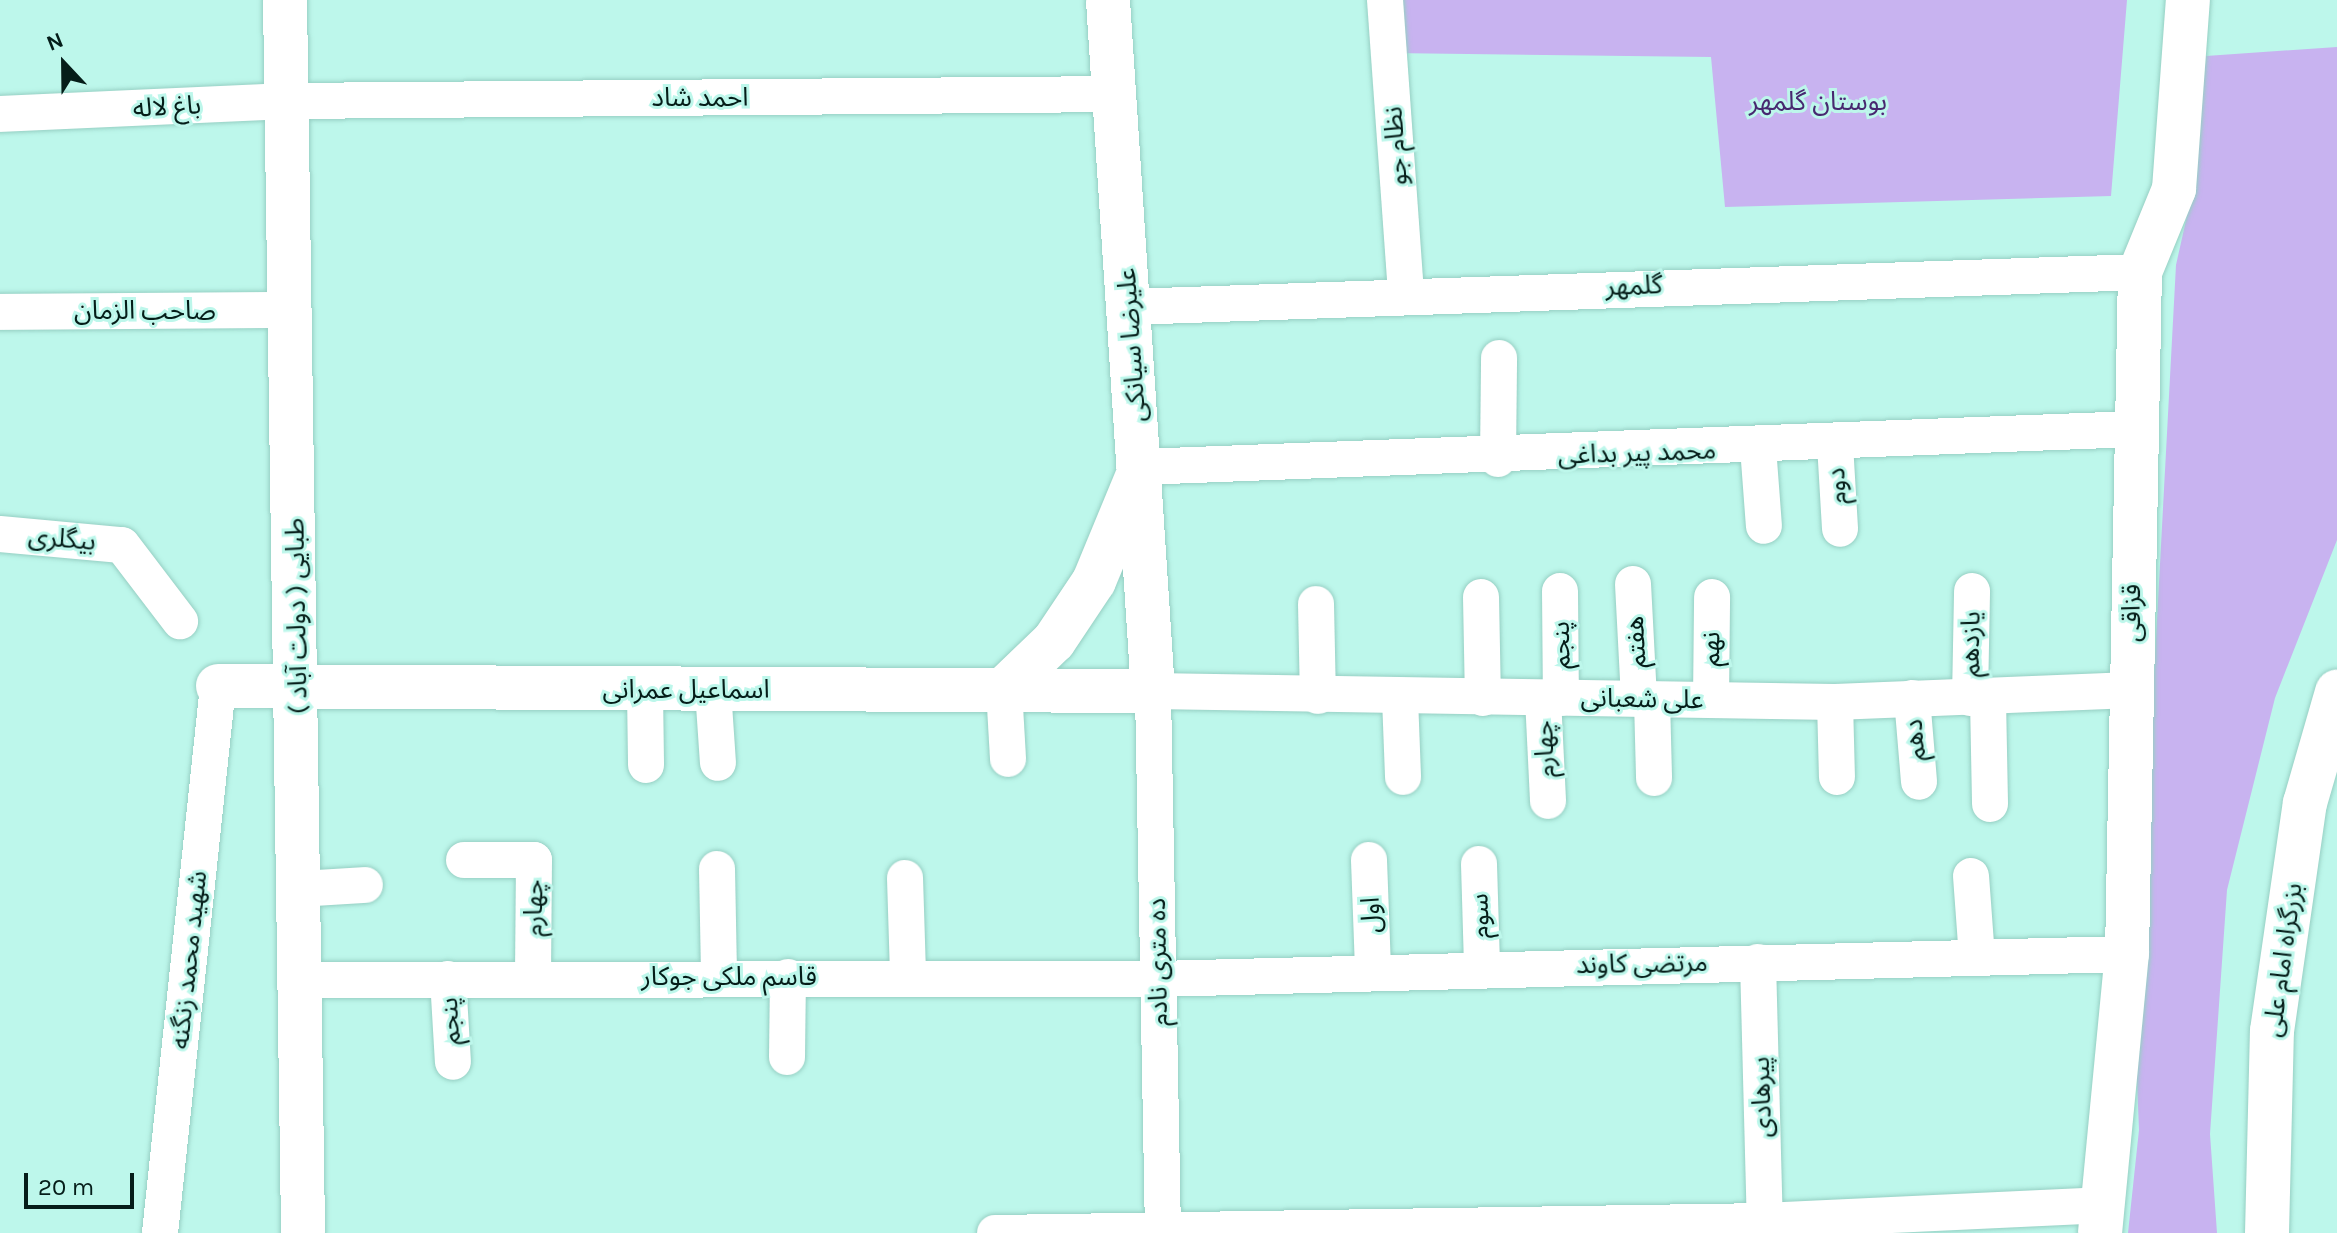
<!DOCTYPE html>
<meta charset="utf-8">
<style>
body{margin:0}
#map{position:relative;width:2337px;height:1233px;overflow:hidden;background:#bdf7eb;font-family:Karla,"Noto Sans Arabic",sans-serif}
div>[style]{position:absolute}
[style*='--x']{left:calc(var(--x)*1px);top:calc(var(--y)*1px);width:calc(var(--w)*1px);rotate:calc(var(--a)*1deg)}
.green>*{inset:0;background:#c8b3f0}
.roads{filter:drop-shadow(0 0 2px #96cfc3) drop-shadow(0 0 2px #96cfc3)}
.street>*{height:36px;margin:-18px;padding:0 18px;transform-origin:18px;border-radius:18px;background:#fff}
.secondary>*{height:44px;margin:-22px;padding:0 22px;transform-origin:22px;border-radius:22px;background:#fff}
.highway>*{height:44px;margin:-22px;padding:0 22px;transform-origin:22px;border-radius:22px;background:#fff}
span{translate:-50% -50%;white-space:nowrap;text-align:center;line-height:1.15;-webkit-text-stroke:6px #bdf7eb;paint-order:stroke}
.street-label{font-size:26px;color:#051d19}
.park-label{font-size:26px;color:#482870}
.north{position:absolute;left:24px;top:24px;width:80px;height:80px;-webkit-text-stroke:6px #bdf7eb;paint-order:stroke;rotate:338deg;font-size:22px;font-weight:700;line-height:32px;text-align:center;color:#051d19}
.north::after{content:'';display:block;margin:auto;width:28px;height:36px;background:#051d19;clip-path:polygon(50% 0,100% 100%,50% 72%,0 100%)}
.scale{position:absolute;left:24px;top:1173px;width:110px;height:36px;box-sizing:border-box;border:4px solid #051d19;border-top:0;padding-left:10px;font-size:24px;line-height:28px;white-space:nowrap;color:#051d19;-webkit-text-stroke:6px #bdf7eb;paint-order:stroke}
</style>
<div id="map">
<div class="green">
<i style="clip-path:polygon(1385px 0,2127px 0,2111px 196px,1725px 207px,1711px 57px,1390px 53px)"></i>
<i style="clip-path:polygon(2337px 47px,2337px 540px,2275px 698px,2227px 890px,2210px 1134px,2217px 1233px,2128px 1233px,2139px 1130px,2135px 1031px,2176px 265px,2193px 189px,2206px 56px)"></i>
</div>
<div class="roads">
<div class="street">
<i style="--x:1385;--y:0;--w:294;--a:85.9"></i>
<i style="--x:0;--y:114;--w:286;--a:-2.6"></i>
<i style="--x:286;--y:101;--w:828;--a:-0.48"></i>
<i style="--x:1129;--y:307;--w:1012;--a:-1.98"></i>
<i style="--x:0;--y:312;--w:290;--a:-0.4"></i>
<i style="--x:1835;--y:444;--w:85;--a:86.6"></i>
<i style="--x:1758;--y:447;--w:79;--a:85.7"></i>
<i style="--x:1498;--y:459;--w:101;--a:-89.4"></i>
<i style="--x:1141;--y:467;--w:993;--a:-2.19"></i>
<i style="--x:0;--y:534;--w:122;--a:5.2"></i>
<i style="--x:122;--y:545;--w:96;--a:52.7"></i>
<i style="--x:1633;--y:584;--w:115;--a:87"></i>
<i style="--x:1560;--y:591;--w:107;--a:89.5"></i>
<i style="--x:1481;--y:597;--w:101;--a:88.9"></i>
<i style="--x:1316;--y:604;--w:92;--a:88.8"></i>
<i style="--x:1004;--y:689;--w:70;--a:86.7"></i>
<i style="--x:713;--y:690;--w:73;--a:86.1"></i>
<i style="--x:645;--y:691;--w:74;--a:89.2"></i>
<i style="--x:1400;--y:698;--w:79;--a:87.8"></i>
<i style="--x:1543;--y:698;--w:103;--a:87.2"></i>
<i style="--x:1912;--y:698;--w:84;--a:85.2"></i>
<i style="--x:1970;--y:698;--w:107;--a:-88.9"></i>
<i style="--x:1988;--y:699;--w:105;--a:88.9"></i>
<i style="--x:1652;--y:700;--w:78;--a:88.5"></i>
<i style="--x:1711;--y:700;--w:103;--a:-89.4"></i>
<i style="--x:1835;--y:702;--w:75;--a:88.5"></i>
<i style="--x:464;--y:860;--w:70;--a:0"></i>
<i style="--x:534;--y:860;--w:119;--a:90.5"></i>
<i style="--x:1369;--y:860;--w:111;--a:87.9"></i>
<i style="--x:1479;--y:864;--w:104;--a:88.3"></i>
<i style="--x:717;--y:869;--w:108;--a:88.9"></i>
<i style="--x:1971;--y:876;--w:82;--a:85.8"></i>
<i style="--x:905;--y:878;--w:98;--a:88.2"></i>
<i style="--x:299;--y:889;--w:66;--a:-3.5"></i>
<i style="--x:1758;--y:962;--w:271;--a:88.5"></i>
<i style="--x:448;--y:979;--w:83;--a:86.6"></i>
<i style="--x:299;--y:980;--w:859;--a:-0.07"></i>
<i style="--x:1158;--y:979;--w:969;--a:-1.48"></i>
<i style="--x:787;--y:1057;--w:80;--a:-89.3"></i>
<i style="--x:160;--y:1233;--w:550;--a:-83.95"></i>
<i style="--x:995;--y:1233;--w:770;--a:-0.89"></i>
<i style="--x:1765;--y:1221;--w:339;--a:-2.7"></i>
<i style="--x:1163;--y:1233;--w:542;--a:-91.06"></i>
<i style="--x:1153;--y:691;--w:682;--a:0.92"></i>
<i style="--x:1835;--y:702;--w:297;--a:-2.3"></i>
</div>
<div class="secondary">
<i style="--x:285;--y:0;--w:1233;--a:89.16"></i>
<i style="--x:218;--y:686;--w:935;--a:0.31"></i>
<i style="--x:1153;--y:691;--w:692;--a:-93.73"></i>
<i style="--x:1004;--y:689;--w:69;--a:-43.8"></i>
<i style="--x:1054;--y:641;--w:72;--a:-56.3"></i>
<i style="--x:1094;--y:581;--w:113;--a:-67.5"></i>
<i style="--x:2100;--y:1233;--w:280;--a:-84.5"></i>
<i style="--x:2127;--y:954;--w:682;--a:-88.91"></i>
<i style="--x:2140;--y:272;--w:90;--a:-67.7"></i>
<i style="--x:2174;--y:189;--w:190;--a:-85.8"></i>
</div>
<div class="highway">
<i style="--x:2267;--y:1233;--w:202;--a:-88.6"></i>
<i style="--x:2272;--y:1031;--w:230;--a:-81.8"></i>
<i style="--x:2305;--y:803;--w:116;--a:-73.9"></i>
</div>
</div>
<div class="street-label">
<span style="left:700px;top:98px">احمد شاد</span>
<span style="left:167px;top:107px;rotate:-3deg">باغ لاله</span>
<span style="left:1396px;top:146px;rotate:-94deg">نظام جو</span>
<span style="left:1634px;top:286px;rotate:-2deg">گلمهر</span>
<span style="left:145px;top:311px">صاحب الزمان</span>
<span style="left:1132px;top:345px;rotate:-94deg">علیرضا سیانکی</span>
<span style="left:1637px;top:453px;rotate:-2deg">محمد پیر بداغی</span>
<span style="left:1837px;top:486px;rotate:-93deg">دوم</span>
<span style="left:62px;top:539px;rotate:5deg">بیگلری</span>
<span style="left:2132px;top:613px;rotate:-90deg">قزاقی</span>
<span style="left:297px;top:616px;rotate:-91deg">طبایی ( دولت آباد )</span>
<span style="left:1636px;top:642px;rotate:-93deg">هفتم</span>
<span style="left:1971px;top:644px;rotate:-89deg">یازدهم</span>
<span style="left:1561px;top:645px;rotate:-91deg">پنجم</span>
<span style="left:1711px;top:649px;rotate:-89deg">نهم</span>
<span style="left:686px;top:690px">اسماعیل عمرانی</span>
<span style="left:1642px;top:699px;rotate:1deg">علی شعبانی</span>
<span style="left:1915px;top:740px;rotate:-94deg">دهم</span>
<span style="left:1545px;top:749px;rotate:-92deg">چهارم</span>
<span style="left:534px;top:908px;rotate:-89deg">چهارم</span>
<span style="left:1371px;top:915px;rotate:-92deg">اول</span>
<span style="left:1480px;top:916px;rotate:-92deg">سوم</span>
<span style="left:189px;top:960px;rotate:-84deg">شهید محمد زنگنه</span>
<span style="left:2283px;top:960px;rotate:-82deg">بزرگراه امام علی</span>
<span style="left:1158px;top:962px;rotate:-91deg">ده متری نادم</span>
<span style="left:1642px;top:964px;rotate:-1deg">مرتضی کاوند</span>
<span style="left:729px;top:977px">قاسم ملکی جوکار</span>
<span style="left:450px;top:1021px;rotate:-93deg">پنجم</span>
<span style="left:1762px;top:1097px;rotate:-92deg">پیرهادی</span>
</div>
<div class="park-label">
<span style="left:1818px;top:102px">بوستان گلمهر</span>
</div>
<div class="north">N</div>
<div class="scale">20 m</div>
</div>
